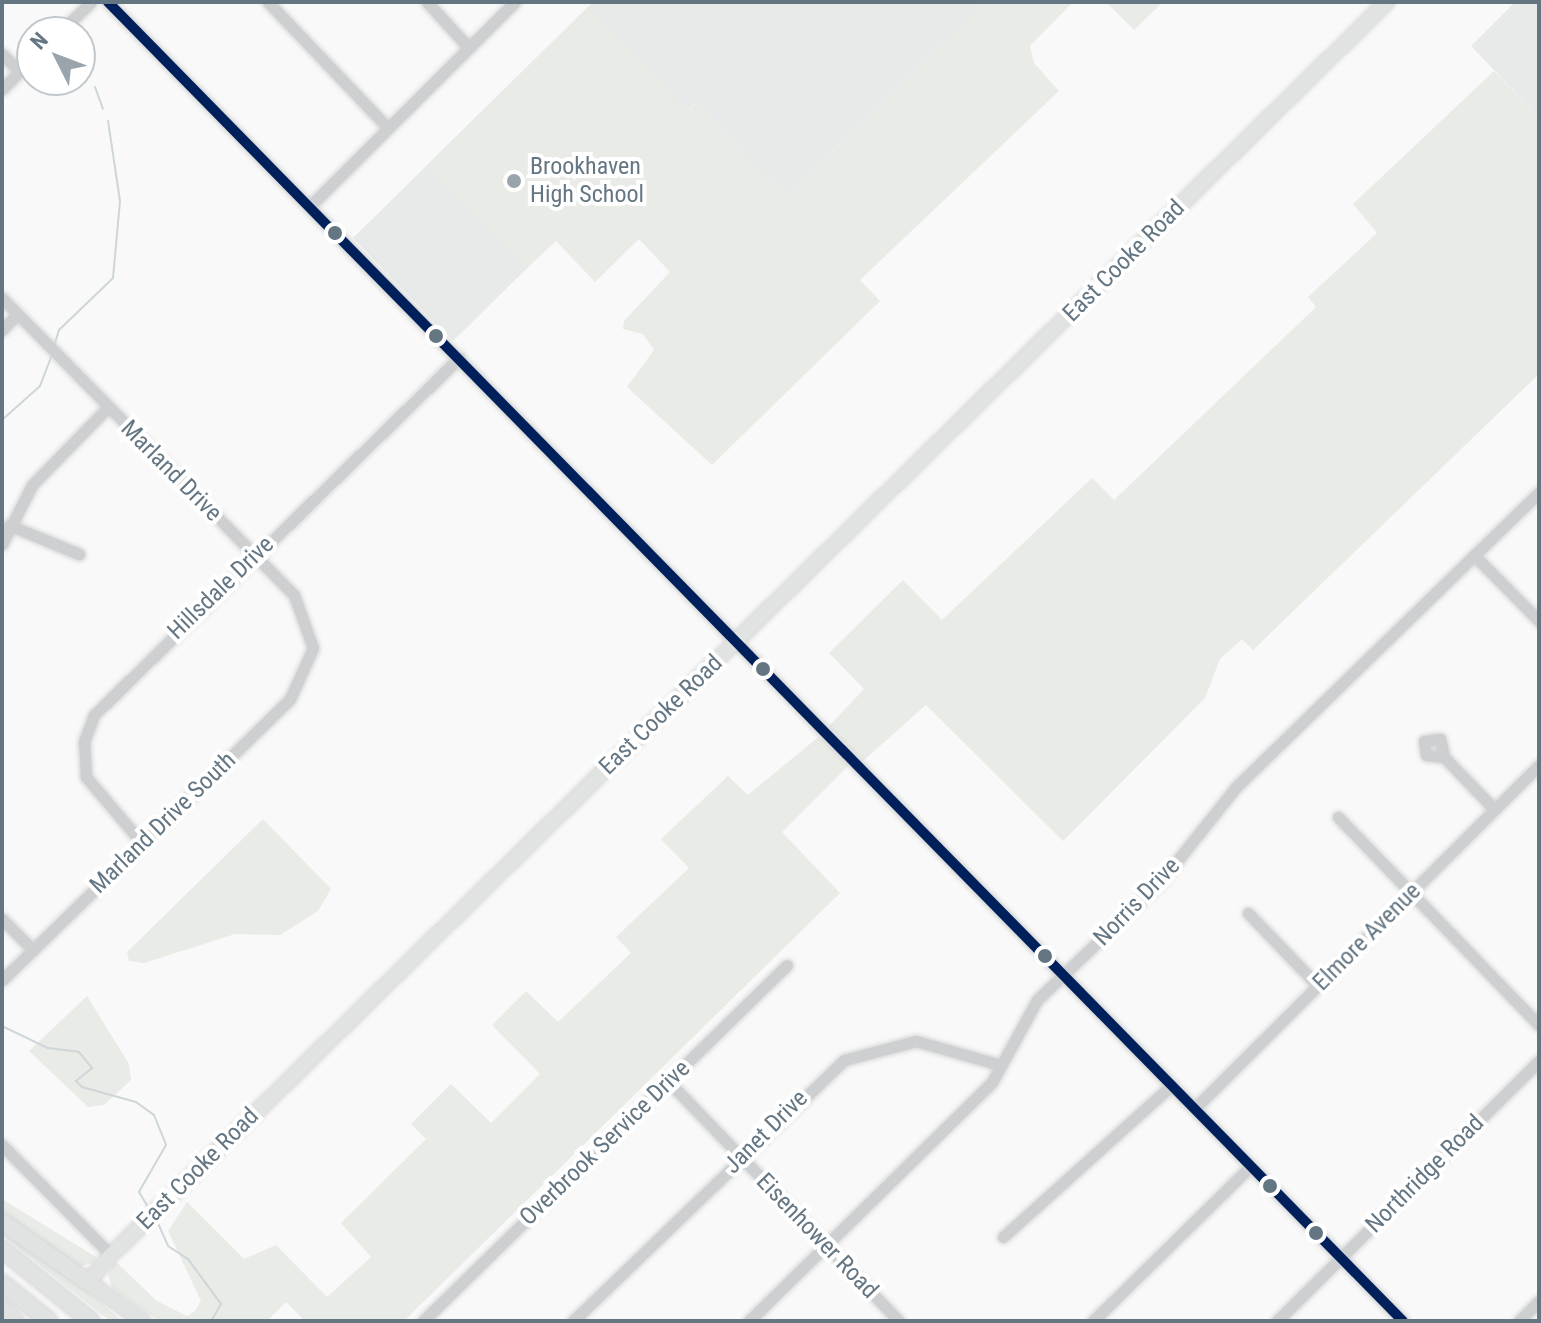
<!DOCTYPE html>
<style>
body{margin:0}
#map{position:relative;width:1541px;height:1323px;overflow:hidden;background:#f9f9f9;font-family:"Roboto Condensed",sans-serif}
div>[style]{position:absolute}
[style*='--x']{left:calc(var(--x)*1px);top:calc(var(--y)*1px);width:calc(var(--w)*1px);rotate:calc(var(--a)*1deg)}
.built>*{inset:0;background:#e8e9e9}
.green>*{inset:0;background:#e8ebe6}
.stream>*{height:2px;margin:-1px;padding:0 1px;transform-origin:1px;border-radius:1px;background:#ced6d9}
.roads{filter:drop-shadow(0 0 2px #d5d6d7) drop-shadow(0 0 2px #d5d6d7)}
.minor>*{height:11px;margin:-5.5px;padding:0 5.5px;transform-origin:5.5px;border-radius:5.5px;background:#cecfd0}
.major>*{height:14px;margin:-7px;padding:0 7px;transform-origin:7px;border-radius:7px;background:#e1e2e2}
.highway>*{height:16px;margin:-8px;padding:0 8px;transform-origin:8px;border-radius:8px;background:#e1e2e2}
.bus-1>*{height:10px;margin:-5px;padding:0 5px;transform-origin:5px;border-radius:5px;background:#00205b}
.dots>*{width:22px;height:22px;translate:-50% -50%;box-sizing:border-box;border:4px solid #fff;border-radius:50%}
span{translate:-50% -50%;white-space:nowrap;text-align:center;line-height:1.15;-webkit-text-stroke:8px #fff;paint-order:stroke}
.poi-label{font-size:24px;color:#657683}
.left{translate:0 -50%;text-align:left}
.street-label{font-size:24px;color:#657683}
.frame{position:absolute;inset:0;border:4px solid #657683;pointer-events:none}
.north{position:absolute;left:16px;top:16px;width:80px;height:80px;box-sizing:border-box;background:#fff;border:2px solid #c1c8cd;border-radius:50%;rotate:312deg;font-size:22px;font-weight:700;line-height:32px;text-align:center;color:#657683}
.north::after{content:'';display:block;margin:auto;width:28px;height:36px;background:#99a4ac;clip-path:polygon(50% 0,100% 100%,50% 72%,0 100%)}
</style>
<div id="map">
<div class="built">
<i style="clip-path:polygon(593px 2px,985px 2px,787px 196px,695px 103px,453px 341px,353px 238px)"></i>
<i style="clip-path:polygon(1515px 2px,1539px 2px,1539px 117px,1471px 46px)"></i>
</div>
<div class="green">
<i style="clip-path:polygon(985px 2px,1073px 2px,1030px 46px,1034px 63px,1059px 91px,860px 280px,880px 301px,712px 465px,627px 387px,654px 350px,643px 334px,623px 329px,624px 321px,670px 272px,639px 239px,595px 282px,556px 241px,526px 269px,426px 166px,588px 7px,687px 111px,696px 103px,787px 196px)"></i>
<i style="clip-path:polygon(1106px 2px,1163px 2px,1134px 30px)"></i>
<i style="clip-path:polygon(1494px 71px,1539px 117px,1539px 374px,1253px 650px,1242px 639px,1220px 659px,1205px 698px,1063px 841px,926px 705px,863px 761px,858px 756px,829px 726px,864px 689px,829px 653px,903px 580px,942px 620px,1092px 478px,1114px 500px,1316px 307px,1308px 297px,1377px 233px,1353px 204px)"></i>
<i style="clip-path:polygon(822px 734px,851px 763px,782px 832px,840px 893px,404px 1321px,305px 1321px,286px 1302px,267px 1321px,159px 1321px,112px 1288px,108px 1274px,115px 1261px,157px 1301px,187px 1316px,195px 1311px,201px 1301px,168px 1231px,187px 1202px,244px 1259px,276px 1245px,327px 1297px,371px 1257px,341px 1223px,426px 1139px,411px 1124px,451px 1084px,491px 1123px,540px 1074px,492px 1025px,526px 991px,558px 1022px,631px 953px,616px 937px,689px 868px,661px 839px,728px 776px,748px 795px)"></i>
<i style="clip-path:polygon(263px 819px,331px 889px,318px 911px,280px 935px,235px 934px,144px 963px,129px 961px,127px 952px)"></i>
<i style="clip-path:polygon(87px 996px,129px 1064px,131px 1080px,104px 1105px,88px 1107px,29px 1051px)"></i>
<i style="clip-path:polygon(2px 1199px,96px 1257px,93px 1263px,77px 1267px,2px 1215px)"></i>
<i style="clip-path:polygon(2px 1227px,66px 1272px,122px 1321px,110px 1321px,2px 1235px)"></i>
</div>
<div class="stream">
<i style="--x:95;--y:87;--w:23;--a:70"></i>
<i style="--x:55;--y:343;--w:14;--a:-73"></i>
<i style="--x:59;--y:330;--w:75;--a:-43.9"></i>
<i style="--x:113;--y:278;--w:77;--a:-84.8"></i>
<i style="--x:120;--y:201;--w:81;--a:-98.5"></i>
<i style="--x:2;--y:420;--w:51;--a:-41.8"></i>
<i style="--x:40;--y:386;--w:31;--a:-69"></i>
<i style="--x:2;--y:1026;--w:51;--a:25.6"></i>
<i style="--x:48;--y:1048;--w:31;--a:7"></i>
<i style="--x:79;--y:1052;--w:21;--a:51"></i>
<i style="--x:92;--y:1068;--w:21;--a:141"></i>
<i style="--x:76;--y:1081;--w:8;--a:45"></i>
<i style="--x:82;--y:1087;--w:56;--a:15.5"></i>
<i style="--x:136;--y:1102;--w:22;--a:36"></i>
<i style="--x:154;--y:1115;--w:32;--a:68"></i>
<i style="--x:166;--y:1145;--w:54;--a:119.9"></i>
<i style="--x:139;--y:1192;--w:17;--a:59"></i>
<i style="--x:157;--y:1221;--w:27;--a:66"></i>
<i style="--x:168;--y:1246;--w:24;--a:33"></i>
<i style="--x:188;--y:1259;--w:56;--a:53.7"></i>
<i style="--x:221;--y:1304;--w:20;--a:120"></i>
</div>
<div class="roads">
<div class="minor">
<i style="--x:108;--y:2;--w:1848;--a:45.53"></i>
<i style="--x:268;--y:2;--w:174;--a:46.4"></i>
<i style="--x:427;--y:2;--w:62;--a:47.6"></i>
<i style="--x:60;--y:32;--w:43;--a:-44.1"></i>
<i style="--x:2;--y:54;--w:24;--a:45"></i>
<i style="--x:2;--y:89;--w:42;--a:-45"></i>
<i style="--x:310;--y:206;--w:289;--a:-44.9"></i>
<i style="--x:2;--y:298;--w:417;--a:45.5"></i>
<i style="--x:294;--y:595;--w:56;--a:70.3"></i>
<i style="--x:313;--y:648;--w:56;--a:114.3"></i>
<i style="--x:290;--y:699;--w:402;--a:135.7"></i>
<i style="--x:2;--y:330;--w:22;--a:-47"></i>
<i style="--x:9;--y:525;--w:76;--a:22.5"></i>
<i style="--x:2;--y:544;--w:66;--a:-63"></i>
<i style="--x:32;--y:485;--w:109;--a:-45.7"></i>
<i style="--x:1474;--y:555;--w:93;--a:45.4"></i>
<i style="--x:1444;--y:757;--w:18;--a:-174"></i>
<i style="--x:1426;--y:755;--w:14;--a:-98"></i>
<i style="--x:1424;--y:741;--w:16;--a:-7"></i>
<i style="--x:1440;--y:739;--w:18;--a:77"></i>
<i style="--x:1444;--y:757;--w:72;--a:46.1"></i>
<i style="--x:1338;--y:817;--w:289;--a:46"></i>
<i style="--x:142;--y:843;--w:87;--a:-130.3"></i>
<i style="--x:86;--y:777;--w:35;--a:-93"></i>
<i style="--x:84;--y:742;--w:29;--a:-70"></i>
<i style="--x:94;--y:715;--w:511;--a:-44.37"></i>
<i style="--x:1248;--y:913;--w:101;--a:46.2"></i>
<i style="--x:2;--y:919;--w:44;--a:45"></i>
<i style="--x:668;--y:1081;--w:333;--a:46.1"></i>
<i style="--x:1195;--y:1108;--w:486;--a:-44.9"></i>
<i style="--x:2;--y:1145;--w:155;--a:45.3"></i>
<i style="--x:1003;--y:1237;--w:227;--a:-42"></i>
<i style="--x:423;--y:1321;--w:509;--a:-44.36"></i>
<i style="--x:573;--y:1321;--w:376;--a:-43.9"></i>
<i style="--x:844;--y:1060;--w:74;--a:-14.8"></i>
<i style="--x:916;--y:1041;--w:87;--a:15.9"></i>
<i style="--x:749;--y:1321;--w:341;--a:-44.5"></i>
<i style="--x:992;--y:1082;--w:94;--a:-61.2"></i>
<i style="--x:1037;--y:1000;--w:173;--a:-43.8"></i>
<i style="--x:1162;--y:880;--w:119;--a:-51.5"></i>
<i style="--x:1236;--y:787;--w:423;--a:-44.2"></i>
<i style="--x:1093;--y:1321;--w:221;--a:-44.5"></i>
<i style="--x:1277;--y:1321;--w:369;--a:-44.8"></i>
<i style="--x:1519;--y:1321;--w:28;--a:-45"></i>
</div>
<div class="major">
<i style="--x:143;--y:1321;--w:67;--a:-144.7"></i>
<i style="--x:88;--y:1282;--w:35;--a:-50"></i>
<i style="--x:111;--y:1255;--w:1788;--a:-44.48"></i>
</div>
<div class="highway">
<i style="--x:2;--y:1222;--w:105;--a:34.9"></i>
<i style="--x:2;--y:1249;--w:114;--a:39"></i>
<i style="--x:2;--y:1283;--w:60;--a:39"></i>
<i style="--x:2;--y:1309;--w:18;--a:43"></i>
</div>
</div>
<div class="bus-1">
<i style="--x:108;--y:2;--w:1848;--a:45.53"></i>
</div>
<div class="dots">
<i style="left:514px;top:181px;background:#99a4ac"></i>
<i style="left:335px;top:233px;background:#657683"></i>
<i style="left:436px;top:336px;background:#657683"></i>
<i style="left:763px;top:669px;background:#657683"></i>
<i style="left:1045px;top:956px;background:#657683"></i>
<i style="left:1270px;top:1186px;background:#657683"></i>
<i style="left:1316px;top:1233px;background:#657683"></i>
</div>
<div class="poi-label">
<span class="left" style="left:530px;top:181px">Brookhaven<br>High School</span>
</div>
<div class="street-label">
<span style="left:1124px;top:261px;rotate:-45deg">East Cooke Road</span>
<span style="left:171px;top:471px;rotate:45deg">Marland Drive</span>
<span style="left:221px;top:588px;rotate:-44deg">Hillsdale Drive</span>
<span style="left:661px;top:715px;rotate:-44deg">East Cooke Road</span>
<span style="left:163px;top:823px;rotate:-44deg">Marland Drive South</span>
<span style="left:1137px;top:902px;rotate:-46deg">Norris Drive</span>
<span style="left:1367px;top:937px;rotate:-45deg">Elmore Avenue</span>
<span style="left:766px;top:1132px;rotate:-45deg">Janet Drive</span>
<span style="left:605px;top:1143px;rotate:-44deg">Overbrook Service Drive</span>
<span style="left:198px;top:1169px;rotate:-45deg">East Cooke Road</span>
<span style="left:1425px;top:1174px;rotate:-45deg">Northridge Road</span>
<span style="left:817px;top:1236px;rotate:46deg">Eisenhower Road</span>
</div>
<div class="frame"></div>
<div class="north">N</div>
</div>
